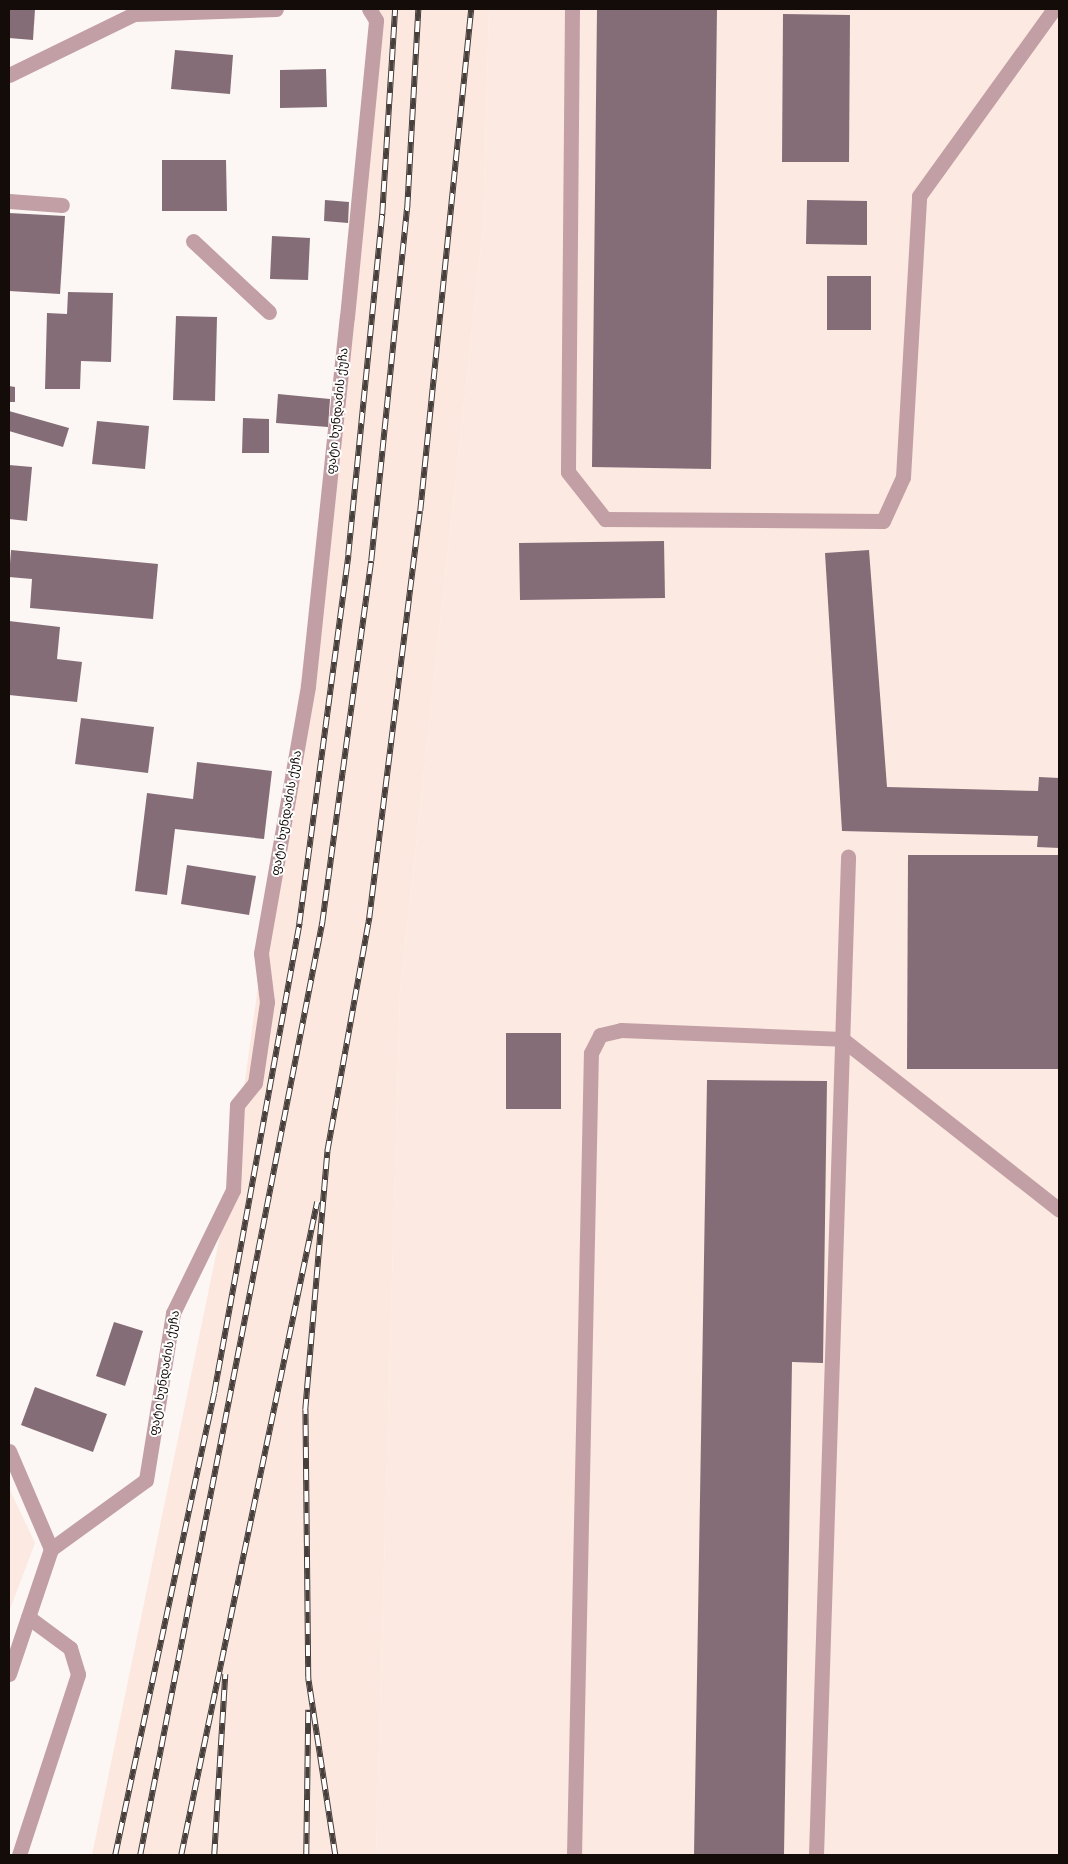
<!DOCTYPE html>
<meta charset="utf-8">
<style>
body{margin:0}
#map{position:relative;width:1068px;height:1864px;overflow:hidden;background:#fcf7f4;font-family:"Noto Sans","Noto Sans Georgian",sans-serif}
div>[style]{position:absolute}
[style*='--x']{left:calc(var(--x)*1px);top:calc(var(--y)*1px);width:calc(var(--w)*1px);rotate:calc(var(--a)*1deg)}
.built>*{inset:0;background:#fce8df}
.industrial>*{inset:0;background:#fce9e1}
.building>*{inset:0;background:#846d77}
.minor>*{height:15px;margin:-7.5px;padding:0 7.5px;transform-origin:7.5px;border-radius:7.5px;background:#c19fa5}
.rail>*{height:5.5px;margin-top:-2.75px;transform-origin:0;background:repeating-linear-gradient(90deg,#fff 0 11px,#463f3c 0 22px);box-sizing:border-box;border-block:1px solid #463f3c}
span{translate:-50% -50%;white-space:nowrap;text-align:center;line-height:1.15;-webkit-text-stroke:4px #fff;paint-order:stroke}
.street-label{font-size:12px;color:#140c09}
.frame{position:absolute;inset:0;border:10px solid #140c09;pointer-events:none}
</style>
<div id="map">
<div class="built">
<i style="clip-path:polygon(370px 9px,489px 9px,483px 228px,400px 992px,376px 1855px,92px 1855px,230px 1187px,308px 629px,359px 218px)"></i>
</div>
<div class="industrial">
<i style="clip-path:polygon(489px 9px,1059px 9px,1059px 1855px,376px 1855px,400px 992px,483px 228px)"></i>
<i style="clip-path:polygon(9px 1488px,35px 1543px,9px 1612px)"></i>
</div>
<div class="building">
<i style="clip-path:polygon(9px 9px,35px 9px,33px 40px,9px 38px)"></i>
<i style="clip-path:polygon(597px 9px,717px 9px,711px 469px,592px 467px)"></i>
<i style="clip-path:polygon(783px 14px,850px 15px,849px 162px,782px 162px)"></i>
<i style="clip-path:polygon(175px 50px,233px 55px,230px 94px,171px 89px)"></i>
<i style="clip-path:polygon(326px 69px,327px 107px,280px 108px,280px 70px)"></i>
<i style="clip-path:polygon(162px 160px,226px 160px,227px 211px,162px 211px)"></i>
<i style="clip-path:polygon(325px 200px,349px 202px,348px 223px,324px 221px)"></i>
<i style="clip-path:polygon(807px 200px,867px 201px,867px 245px,806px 244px)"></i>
<i style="clip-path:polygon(9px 213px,65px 216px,60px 294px,9px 291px)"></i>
<i style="clip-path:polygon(272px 236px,310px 238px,308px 280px,270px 279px)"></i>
<i style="clip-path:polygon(827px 276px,871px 276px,871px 330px,827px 330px)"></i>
<i style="clip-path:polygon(68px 292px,113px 293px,111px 362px,81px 361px,80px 389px,45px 389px,47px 313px,67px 314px)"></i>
<i style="clip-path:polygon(176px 316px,217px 317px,215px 401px,173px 400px)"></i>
<i style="clip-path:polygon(9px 386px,15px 387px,15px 402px,9px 402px)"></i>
<i style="clip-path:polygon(278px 394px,330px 399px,328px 427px,276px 423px)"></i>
<i style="clip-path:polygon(9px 411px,69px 428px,63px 447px,9px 431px)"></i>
<i style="clip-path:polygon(243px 418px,269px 419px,269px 453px,242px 453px)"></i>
<i style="clip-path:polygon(97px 421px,149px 426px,145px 469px,92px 464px)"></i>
<i style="clip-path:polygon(9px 465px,32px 467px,27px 521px,9px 519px)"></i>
<i style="clip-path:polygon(664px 541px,665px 598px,520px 600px,519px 543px)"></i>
<i style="clip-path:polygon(11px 550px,158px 564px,153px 619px,30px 608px,32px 579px,9px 577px)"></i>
<i style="clip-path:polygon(869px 550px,887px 787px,1038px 791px,1039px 777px,1059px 778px,1059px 848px,1037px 847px,1038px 836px,842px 831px,825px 553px)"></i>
<i style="clip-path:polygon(9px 621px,60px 627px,57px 659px,82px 662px,77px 702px,9px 695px)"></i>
<i style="clip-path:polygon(81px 718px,154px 727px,148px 773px,75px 764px)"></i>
<i style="clip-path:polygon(197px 762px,272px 771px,264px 839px,175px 829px,167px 895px,135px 891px,147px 793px,193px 799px)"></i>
<i style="clip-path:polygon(908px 855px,1059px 855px,1059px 1069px,907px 1069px)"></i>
<i style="clip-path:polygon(187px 865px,256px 876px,249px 915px,181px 904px)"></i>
<i style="clip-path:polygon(506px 1033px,561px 1033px,561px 1109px,506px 1109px)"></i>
<i style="clip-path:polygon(707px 1080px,827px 1081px,823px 1363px,792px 1362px,784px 1855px,694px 1855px)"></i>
<i style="clip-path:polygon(114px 1322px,143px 1331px,125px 1386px,96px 1376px)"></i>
<i style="clip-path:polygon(35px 1387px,107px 1414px,93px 1452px,21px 1425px)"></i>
</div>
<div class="minor">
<i style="--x:572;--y:9;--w:463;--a:90.5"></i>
<i style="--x:568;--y:472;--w:60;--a:51.8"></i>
<i style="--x:605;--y:519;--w:278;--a:0.4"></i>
<i style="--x:883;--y:521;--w:48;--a:-65.6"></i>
<i style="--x:903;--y:477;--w:281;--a:-86.7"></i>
<i style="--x:919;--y:196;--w:231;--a:-54.2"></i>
<i style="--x:9;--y:75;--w:139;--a:-26"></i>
<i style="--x:134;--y:14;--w:142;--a:-2"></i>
<i style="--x:9;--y:201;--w:53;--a:4.3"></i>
<i style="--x:193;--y:241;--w:104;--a:43.1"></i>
<i style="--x:9;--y:1451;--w:107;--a:66.8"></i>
<i style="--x:51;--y:1549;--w:132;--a:108.6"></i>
<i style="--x:51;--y:1549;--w:117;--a:-36"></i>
<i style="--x:146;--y:1480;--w:169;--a:-80.8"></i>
<i style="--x:173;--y:1313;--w:137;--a:-64"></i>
<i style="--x:233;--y:1190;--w:85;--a:-87.3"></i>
<i style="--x:237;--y:1105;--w:28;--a:-51"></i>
<i style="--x:255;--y:1083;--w:82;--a:-81.6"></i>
<i style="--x:267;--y:1002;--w:49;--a:-97"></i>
<i style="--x:261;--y:953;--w:271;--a:-80"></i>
<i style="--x:308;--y:686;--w:371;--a:-84"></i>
<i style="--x:347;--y:317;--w:298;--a:-84.4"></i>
<i style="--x:376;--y:20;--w:13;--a:-122"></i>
<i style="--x:19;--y:1855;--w:190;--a:-71.9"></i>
<i style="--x:78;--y:1674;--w:27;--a:-107"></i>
<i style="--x:70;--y:1648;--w:52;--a:-143.6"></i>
<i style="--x:574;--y:1855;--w:802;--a:-88.79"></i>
<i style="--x:591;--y:1053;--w:20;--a:-63"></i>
<i style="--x:600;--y:1035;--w:22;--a:-13"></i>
<i style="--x:621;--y:1030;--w:221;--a:2.3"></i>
<i style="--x:842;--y:1039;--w:276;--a:38.2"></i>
<i style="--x:816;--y:1855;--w:999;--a:-88.16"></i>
</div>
<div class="rail">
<i style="--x:115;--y:1855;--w:472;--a:-77.9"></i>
<i style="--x:214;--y:1393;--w:477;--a:-79.7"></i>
<i style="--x:299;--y:924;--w:372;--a:-82.4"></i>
<i style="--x:348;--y:555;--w:343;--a:-84.3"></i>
<i style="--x:382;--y:214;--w:205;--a:-86.4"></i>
<i style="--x:140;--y:1855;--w:950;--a:-78.95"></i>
<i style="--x:322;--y:923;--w:365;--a:-82.3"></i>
<i style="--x:371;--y:561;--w:355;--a:-84.2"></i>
<i style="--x:407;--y:208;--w:199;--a:-86.8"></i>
<i style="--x:181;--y:1855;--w:667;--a:-78.24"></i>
<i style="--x:214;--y:1855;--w:181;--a:-86.5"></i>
<i style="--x:306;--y:1855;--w:145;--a:-89.2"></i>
<i style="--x:335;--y:1855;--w:179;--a:-98.7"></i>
<i style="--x:308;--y:1678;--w:268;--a:-90.6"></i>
<i style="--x:305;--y:1410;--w:259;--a:-85.1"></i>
<i style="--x:327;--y:1152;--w:238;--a:-79.8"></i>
<i style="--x:369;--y:918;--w:410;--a:-82.9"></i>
<i style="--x:420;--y:511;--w:505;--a:-84.2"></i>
</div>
<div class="street-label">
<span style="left:337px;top:411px;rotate:-84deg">ფატი ხუნდაძის ქუჩა</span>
<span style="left:286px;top:813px;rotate:-80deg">ფატი ხუნდაძის ქუჩა</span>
<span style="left:164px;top:1373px;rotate:-80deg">ფატი ხუნდაძის ქუჩა</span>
</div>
<div class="frame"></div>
</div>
